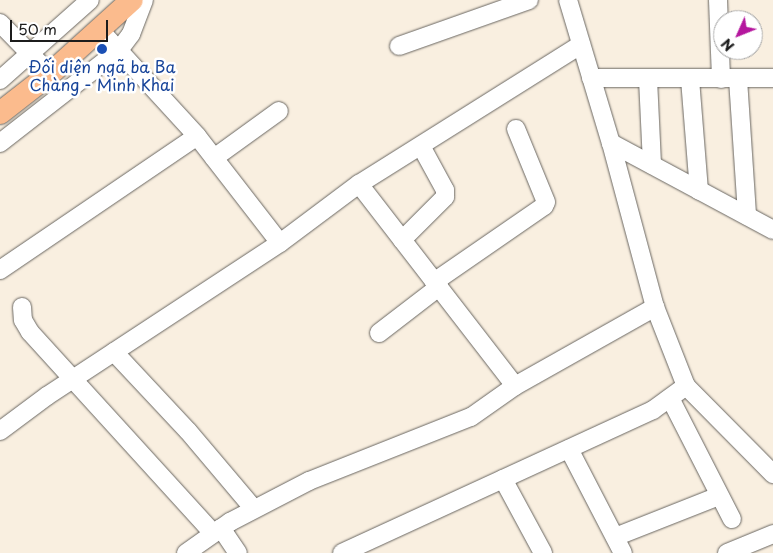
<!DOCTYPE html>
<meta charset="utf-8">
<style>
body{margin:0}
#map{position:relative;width:773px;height:553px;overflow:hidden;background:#f9efe0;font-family:"Playpen Sans",sans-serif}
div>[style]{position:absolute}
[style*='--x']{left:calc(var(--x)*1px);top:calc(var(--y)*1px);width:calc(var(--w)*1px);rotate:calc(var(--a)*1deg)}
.roads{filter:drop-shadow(0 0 1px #696661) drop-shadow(0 0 1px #696661)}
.minor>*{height:18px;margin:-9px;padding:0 9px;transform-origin:9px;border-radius:9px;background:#fff}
.major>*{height:22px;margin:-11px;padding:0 11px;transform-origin:11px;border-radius:11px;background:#fbbb8d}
.dots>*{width:14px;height:14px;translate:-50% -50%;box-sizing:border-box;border:2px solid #fff;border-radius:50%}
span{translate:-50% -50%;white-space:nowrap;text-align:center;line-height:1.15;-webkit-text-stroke:5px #fff;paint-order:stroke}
.transit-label{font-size:16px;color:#164399}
.north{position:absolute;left:713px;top:10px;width:50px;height:50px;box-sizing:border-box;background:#fff;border:1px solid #a4a4a4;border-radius:50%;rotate:226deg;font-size:14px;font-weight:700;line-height:20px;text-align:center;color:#1c1c1c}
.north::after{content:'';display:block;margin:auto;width:18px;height:22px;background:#b5179e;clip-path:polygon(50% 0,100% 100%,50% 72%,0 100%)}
.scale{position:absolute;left:10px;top:20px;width:98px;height:22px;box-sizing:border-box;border:2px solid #1c1c1c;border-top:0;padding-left:6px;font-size:15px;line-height:18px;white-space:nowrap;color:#1c1c1c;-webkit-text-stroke:4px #fff;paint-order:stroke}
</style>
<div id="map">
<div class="roads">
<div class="minor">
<i style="--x:568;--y:0;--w:149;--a:73.3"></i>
<i style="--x:611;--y:143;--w:184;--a:28.2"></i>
<i style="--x:718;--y:0;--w:79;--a:87.8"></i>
<i style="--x:0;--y:23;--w:71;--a:45.6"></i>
<i style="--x:99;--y:29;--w:145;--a:47.5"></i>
<i style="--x:197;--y:136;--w:135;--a:52.2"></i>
<i style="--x:399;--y:46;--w:138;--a:-19.5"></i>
<i style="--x:591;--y:78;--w:182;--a:0"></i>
<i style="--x:648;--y:79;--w:86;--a:87.3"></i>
<i style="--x:690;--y:79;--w:112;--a:85.4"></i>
<i style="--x:738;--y:79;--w:137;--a:86.2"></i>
<i style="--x:0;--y:80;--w:120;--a:-41.6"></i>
<i style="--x:0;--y:143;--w:151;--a:-38"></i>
<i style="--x:119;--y:50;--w:20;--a:-53"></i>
<i style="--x:131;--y:34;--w:36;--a:-69"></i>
<i style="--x:611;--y:143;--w:170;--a:75"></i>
<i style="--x:655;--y:307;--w:85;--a:68.6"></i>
<i style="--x:686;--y:386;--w:124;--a:45.3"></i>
<i style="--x:214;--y:158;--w:80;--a:-35.9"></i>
<i style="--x:359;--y:184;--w:255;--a:52.3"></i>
<i style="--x:402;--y:240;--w:61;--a:-45"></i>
<i style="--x:445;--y:197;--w:7;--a:-90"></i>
<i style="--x:445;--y:190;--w:50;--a:-118.6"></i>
<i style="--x:0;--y:270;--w:238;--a:-34.2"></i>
<i style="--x:434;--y:282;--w:134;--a:-34.6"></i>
<i style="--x:544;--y:206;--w:4;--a:-63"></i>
<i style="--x:546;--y:202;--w:79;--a:-112.3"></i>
<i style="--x:22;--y:307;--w:13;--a:86"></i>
<i style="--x:23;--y:320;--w:14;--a:60"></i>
<i style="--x:30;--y:332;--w:272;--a:47.7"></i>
<i style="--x:379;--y:333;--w:76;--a:-37.5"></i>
<i style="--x:114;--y:352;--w:108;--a:46.9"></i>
<i style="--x:188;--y:431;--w:102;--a:49.8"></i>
<i style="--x:670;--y:398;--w:136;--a:62.9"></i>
<i style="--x:0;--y:431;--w:59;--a:-36.7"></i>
<i style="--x:47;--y:396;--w:279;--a:-33.3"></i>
<i style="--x:280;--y:243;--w:99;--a:-36.8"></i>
<i style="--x:359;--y:184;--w:262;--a:-32.1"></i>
<i style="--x:569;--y:449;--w:117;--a:62.6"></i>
<i style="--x:503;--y:479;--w:84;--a:61.6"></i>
<i style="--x:221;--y:528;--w:30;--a:56"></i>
<i style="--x:615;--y:537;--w:112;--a:-21.5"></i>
<i style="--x:186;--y:553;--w:54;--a:-35.2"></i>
<i style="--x:230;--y:522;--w:89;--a:-27.4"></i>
<i style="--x:309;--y:481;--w:174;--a:-21.6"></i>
<i style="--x:471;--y:417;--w:54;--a:-35.2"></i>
<i style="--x:515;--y:386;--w:161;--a:-29.4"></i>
<i style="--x:342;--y:553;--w:342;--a:-24.7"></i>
<i style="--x:653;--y:410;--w:41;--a:-36"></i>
<i style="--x:727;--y:553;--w:50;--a:-22.4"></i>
</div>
<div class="major">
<i style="--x:0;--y:113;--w:63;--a:-38"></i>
<i style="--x:50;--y:74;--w:110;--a:-42.1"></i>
</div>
</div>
<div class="dots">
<i style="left:102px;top:49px;background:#1a4fb4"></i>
</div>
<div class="transit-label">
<span style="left:102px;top:75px">Đối diện ngã ba Ba<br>Chàng - Minh Khai</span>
</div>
<div class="north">N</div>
<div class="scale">50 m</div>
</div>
